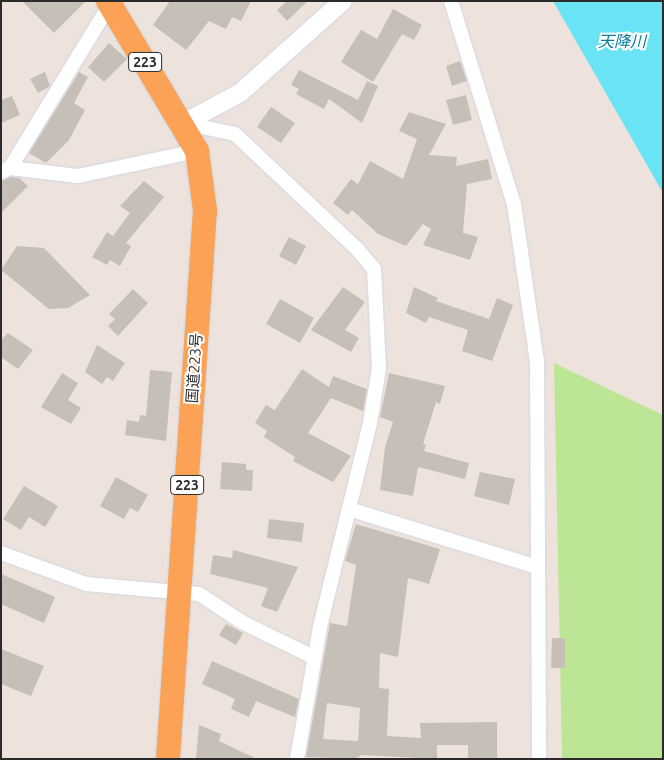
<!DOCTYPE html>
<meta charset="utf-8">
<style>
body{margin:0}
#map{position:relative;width:664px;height:760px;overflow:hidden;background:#ede3dc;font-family:Ubuntu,"Noto Sans JP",sans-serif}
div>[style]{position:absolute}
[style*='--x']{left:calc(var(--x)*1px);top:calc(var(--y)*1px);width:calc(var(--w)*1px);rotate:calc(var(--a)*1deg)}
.green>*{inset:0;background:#bce696}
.water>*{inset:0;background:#6ae3f4}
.building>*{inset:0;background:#c6bfb8}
.roads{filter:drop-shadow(0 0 1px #d1d7e4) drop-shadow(0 0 1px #d1d7e4)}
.minor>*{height:14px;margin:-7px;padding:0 7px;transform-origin:7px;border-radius:7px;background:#fff}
.tertiary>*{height:18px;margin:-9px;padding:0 9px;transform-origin:9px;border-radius:9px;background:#fff}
.trunk>*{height:24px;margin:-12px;padding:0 12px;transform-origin:12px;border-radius:12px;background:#fba256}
span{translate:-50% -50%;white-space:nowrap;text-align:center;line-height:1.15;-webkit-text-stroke:4px #fff;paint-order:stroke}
.shield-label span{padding:1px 4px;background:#fff;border:1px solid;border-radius:4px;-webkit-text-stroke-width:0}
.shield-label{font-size:14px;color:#2b2b2b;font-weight:700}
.street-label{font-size:15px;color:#2b2b2b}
.water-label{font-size:16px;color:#087c9b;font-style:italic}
.frame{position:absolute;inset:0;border:2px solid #2b2b2b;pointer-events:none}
</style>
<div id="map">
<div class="green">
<i style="clip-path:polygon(554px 363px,663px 415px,663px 759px,562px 759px)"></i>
</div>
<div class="water">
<i style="clip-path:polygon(553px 1px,663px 1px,663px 193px)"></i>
</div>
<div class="building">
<i style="clip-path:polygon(22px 1px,86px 1px,54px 33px)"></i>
<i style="clip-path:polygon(170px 1px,251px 1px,241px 21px,232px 17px,226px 29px,209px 21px,186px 50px,153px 25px)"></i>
<i style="clip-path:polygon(287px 1px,308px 1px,287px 21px,277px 10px)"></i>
<i style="clip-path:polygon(393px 9px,422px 25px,414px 40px,402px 34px,373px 82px,341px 62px,361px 30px,377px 39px)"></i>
<i style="clip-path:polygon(109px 43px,127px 59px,104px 82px,88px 67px)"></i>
<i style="clip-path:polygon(460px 61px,467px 81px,452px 86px,446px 66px)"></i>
<i style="clip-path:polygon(299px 70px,358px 100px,367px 81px,378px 86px,362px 123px,329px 99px,324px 109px,296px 94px,299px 89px,291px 85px)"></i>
<i style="clip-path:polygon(45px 72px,50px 86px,38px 93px,30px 79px)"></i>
<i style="clip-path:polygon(79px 72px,88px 77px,74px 103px,85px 110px,69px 140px,46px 163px,29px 153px)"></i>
<i style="clip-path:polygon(466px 95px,472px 120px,453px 125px,446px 100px)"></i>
<i style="clip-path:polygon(12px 96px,20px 115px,1px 123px,1px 100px)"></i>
<i style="clip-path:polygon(271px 107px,295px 123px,281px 143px,257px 127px)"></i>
<i style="clip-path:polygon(409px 112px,446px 124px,429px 155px,457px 157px,456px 166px,488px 159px,492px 179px,467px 184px,463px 233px,478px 237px,470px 260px,423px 245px,431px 229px,423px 224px,406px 246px,378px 234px,352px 210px,348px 215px,333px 203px,351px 179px,358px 184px,370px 161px,403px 179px,417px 139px,399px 131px)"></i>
<i style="clip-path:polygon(11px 177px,19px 178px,28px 186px,1px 213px,1px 181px)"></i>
<i style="clip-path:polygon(144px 181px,164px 197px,126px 243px,131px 246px,120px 266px,110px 260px,107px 265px,92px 257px,107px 232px,113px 236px,130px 213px,120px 206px)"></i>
<i style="clip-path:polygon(289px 237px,306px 246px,296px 265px,279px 256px)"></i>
<i style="clip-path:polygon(17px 246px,44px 248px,90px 295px,68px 308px,49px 309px,1px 270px)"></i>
<i style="clip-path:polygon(343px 287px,365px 302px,345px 330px,359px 338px,351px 352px,311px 330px)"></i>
<i style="clip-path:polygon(414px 287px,438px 298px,436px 301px,489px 319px,497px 298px,513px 305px,492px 361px,462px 351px,468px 330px,429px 317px,426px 323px,406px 313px)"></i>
<i style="clip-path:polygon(133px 289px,148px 303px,118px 336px,108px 326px,115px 319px,109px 314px)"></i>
<i style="clip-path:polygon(280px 299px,314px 318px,300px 343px,266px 324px)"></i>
<i style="clip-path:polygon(8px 333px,33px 350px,18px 369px,1px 357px,1px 340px)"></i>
<i style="clip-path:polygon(97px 345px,125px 363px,113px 381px,107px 377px,102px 384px,85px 372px)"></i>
<i style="clip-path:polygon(302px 369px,329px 387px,333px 376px,367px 389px,363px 411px,331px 398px,308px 433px,351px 456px,333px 482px,293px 461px,295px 457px,264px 437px,267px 431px,255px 423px,266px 405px,275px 410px)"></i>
<i style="clip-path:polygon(150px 370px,172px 372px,166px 441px,125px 435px,127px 420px,139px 422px,140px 415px,146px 416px)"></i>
<i style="clip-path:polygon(62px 373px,78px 383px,68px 400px,81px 408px,71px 424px,41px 407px)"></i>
<i style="clip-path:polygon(389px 373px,445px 386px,440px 404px,436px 402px,423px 444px,426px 445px,424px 451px,469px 463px,465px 479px,418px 467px,413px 496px,380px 490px,385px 447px,393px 422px,380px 417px)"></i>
<i style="clip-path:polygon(222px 462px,246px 464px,246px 470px,253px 470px,252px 491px,220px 489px)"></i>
<i style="clip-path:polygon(480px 472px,515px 479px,509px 505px,474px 496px)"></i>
<i style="clip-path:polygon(116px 477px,148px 495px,138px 512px,130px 508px,124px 519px,100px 506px)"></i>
<i style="clip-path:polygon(24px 486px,58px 506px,45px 527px,29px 517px,21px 530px,3px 519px)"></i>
<i style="clip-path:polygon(269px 519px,304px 523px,302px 542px,267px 538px)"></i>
<i style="clip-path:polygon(evenodd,356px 524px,440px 549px,429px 584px,408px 578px,398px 657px,380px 653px,379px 688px,389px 689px,387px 736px,421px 738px,420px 723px,497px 722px,497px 759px,468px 759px,468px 745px,437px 745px,437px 759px,362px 755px,354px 759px,306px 757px,330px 623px,347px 626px,356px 565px,345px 561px,356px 524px,327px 703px,360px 708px,358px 741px,323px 739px,327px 703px)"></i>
<i style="clip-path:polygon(233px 550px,298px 567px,277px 612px,261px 606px,268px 588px,210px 574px,213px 555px,232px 558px)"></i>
<i style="clip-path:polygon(1px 574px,55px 597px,44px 623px,1px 604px)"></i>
<i style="clip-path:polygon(226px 624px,243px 633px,236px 645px,219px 635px)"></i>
<i style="clip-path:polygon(552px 638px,565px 638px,565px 668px,551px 668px)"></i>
<i style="clip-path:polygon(1px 649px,44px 666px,31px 696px,1px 684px)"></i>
<i style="clip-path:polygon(212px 661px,299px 699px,295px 717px,256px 701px,249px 717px,231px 709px,235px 699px,202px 684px)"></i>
<i style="clip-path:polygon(199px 725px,221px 734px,219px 741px,257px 759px,196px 759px)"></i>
</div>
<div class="roads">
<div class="minor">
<i style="--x:451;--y:1;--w:213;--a:72.8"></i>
<i style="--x:514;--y:204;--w:159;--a:81.7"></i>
<i style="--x:537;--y:361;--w:398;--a:89.7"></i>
<i style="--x:184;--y:123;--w:52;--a:12.2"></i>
<i style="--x:235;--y:134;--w:169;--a:43.3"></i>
<i style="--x:358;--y:250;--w:25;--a:50"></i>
<i style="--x:374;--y:269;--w:99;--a:87.1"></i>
<i style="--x:379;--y:368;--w:56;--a:99.3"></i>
<i style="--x:370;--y:423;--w:210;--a:103.8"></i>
<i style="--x:320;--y:627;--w:134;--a:99.9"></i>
<i style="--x:10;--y:168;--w:68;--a:6.7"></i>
<i style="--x:78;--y:176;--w:122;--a:-11.9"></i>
<i style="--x:1;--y:172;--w:10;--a:-24"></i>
<i style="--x:10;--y:168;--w:192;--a:-58.6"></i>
<i style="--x:349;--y:509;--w:197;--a:17.1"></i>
<i style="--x:1;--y:553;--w:90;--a:20"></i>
<i style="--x:86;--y:584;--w:113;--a:5.1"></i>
<i style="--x:199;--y:594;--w:51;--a:33.1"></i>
<i style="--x:242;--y:622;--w:79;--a:26.2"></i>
</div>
<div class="tertiary">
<i style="--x:184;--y:123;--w:64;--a:-28.2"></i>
<i style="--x:240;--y:93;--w:138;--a:-41.8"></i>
</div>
<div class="trunk">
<i style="--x:108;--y:1;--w:174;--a:59.3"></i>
<i style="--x:197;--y:151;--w:60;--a:82.3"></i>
<i style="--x:205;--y:210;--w:550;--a:93.86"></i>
</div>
</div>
<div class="shield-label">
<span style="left:145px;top:62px">223</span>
<span style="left:187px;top:485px">223</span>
</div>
<div class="street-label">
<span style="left:194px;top:368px;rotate:-86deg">国道223号</span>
</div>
<div class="water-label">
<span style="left:622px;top:41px">天降川</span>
</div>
<div class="frame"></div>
</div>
